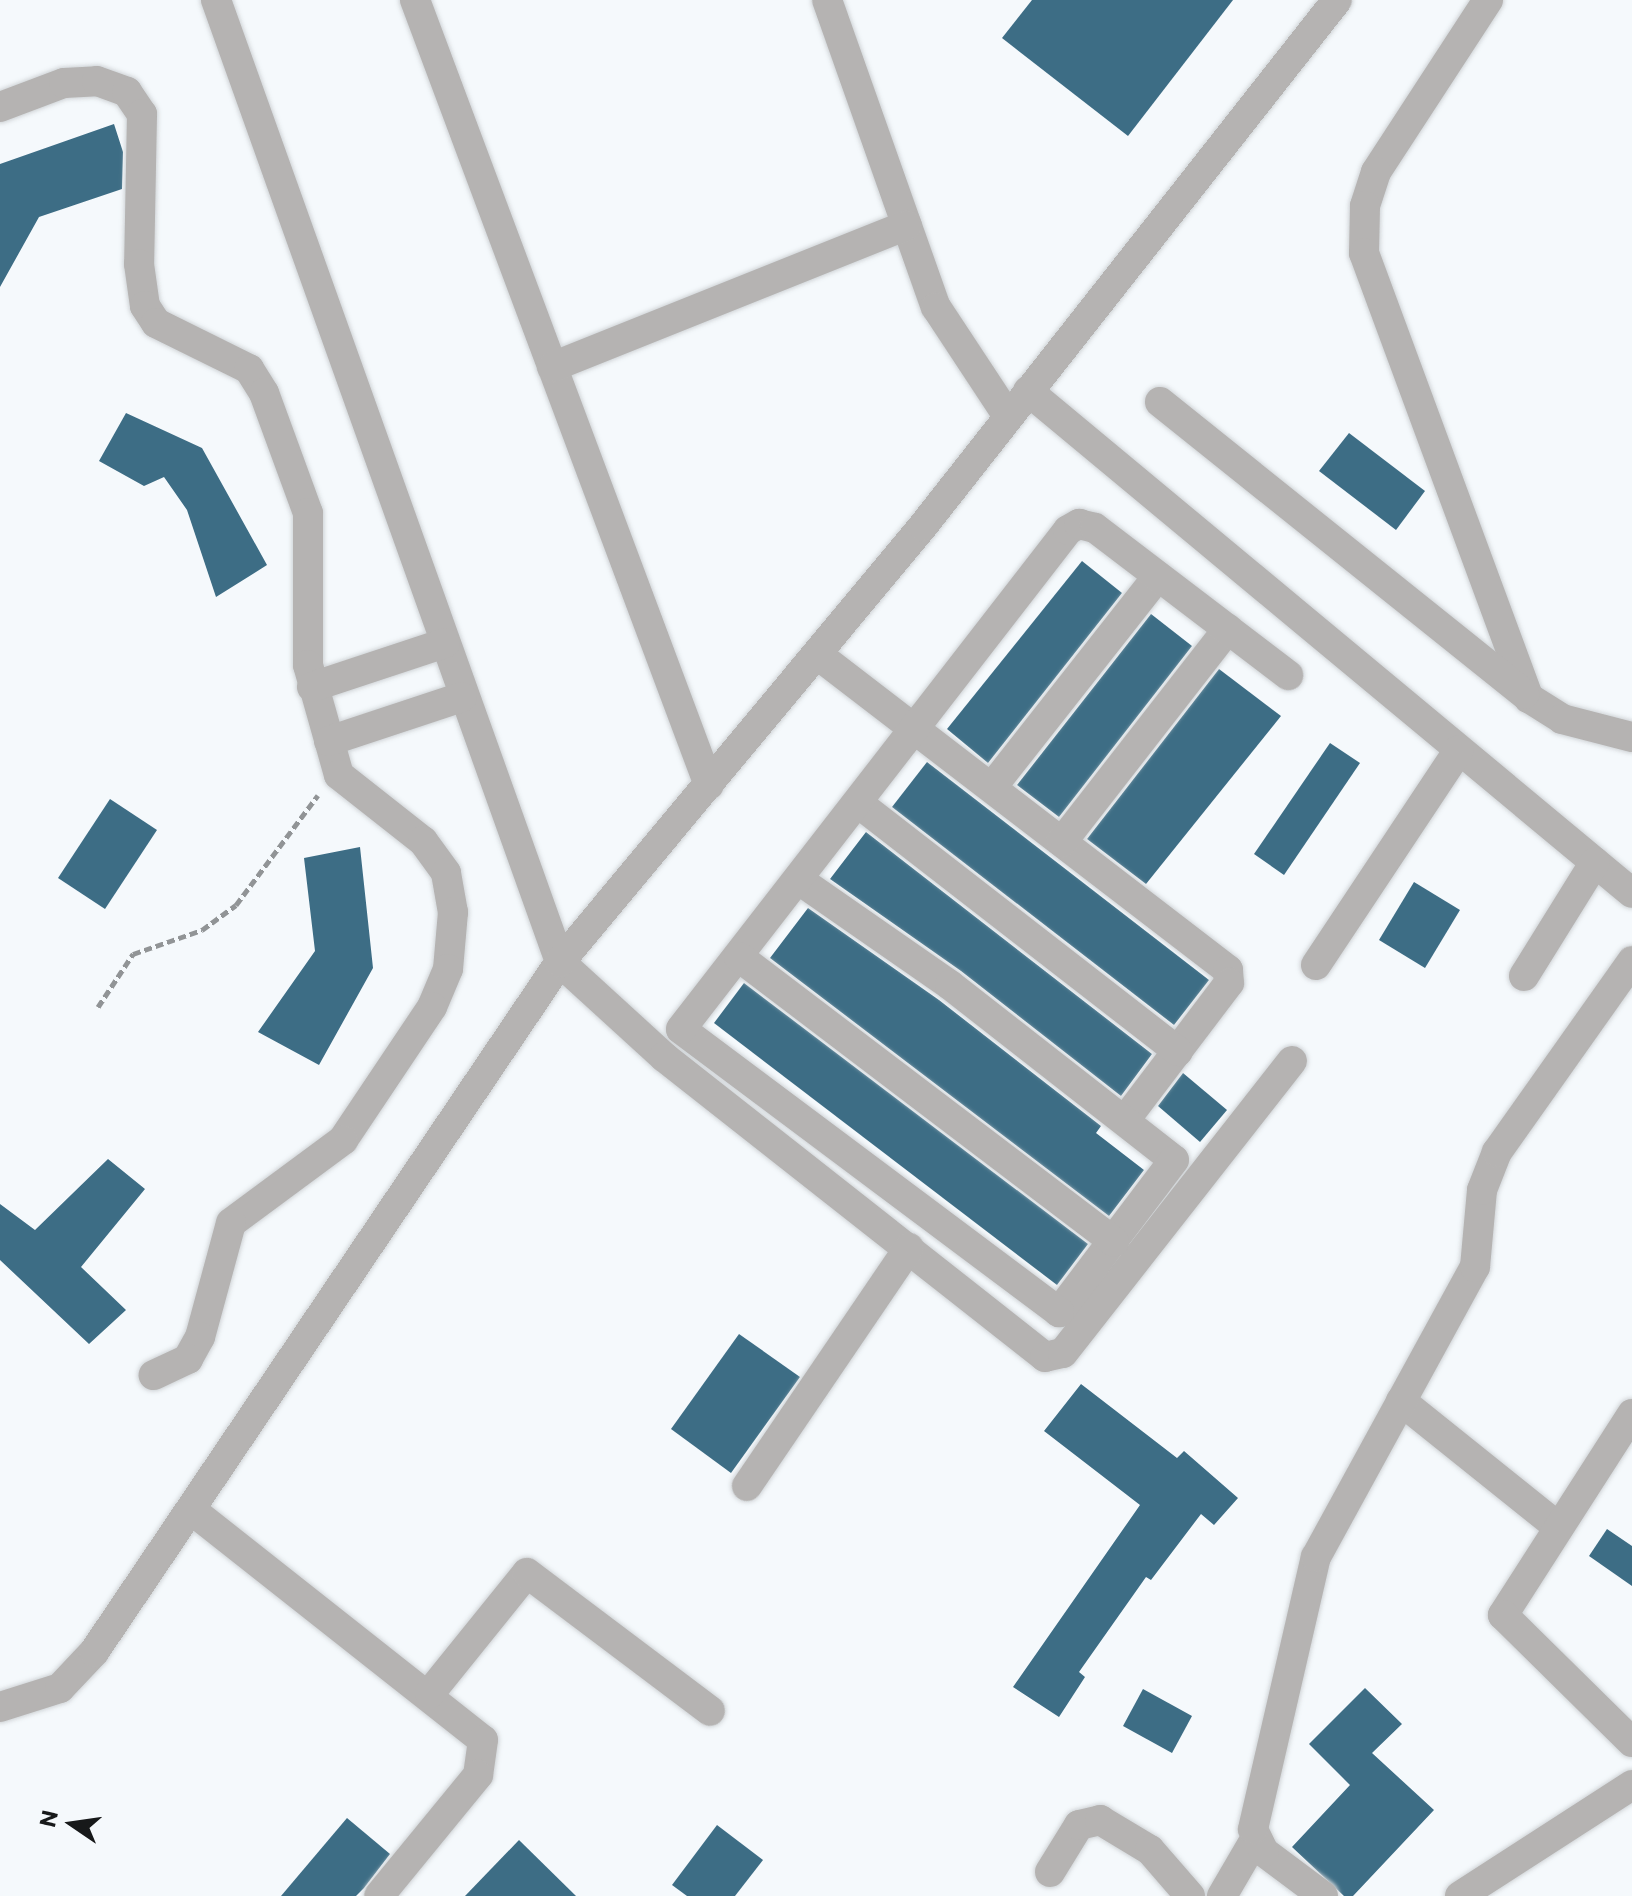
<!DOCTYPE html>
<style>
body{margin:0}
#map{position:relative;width:1632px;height:1896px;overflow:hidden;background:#f5f9fc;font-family:Commissioner,sans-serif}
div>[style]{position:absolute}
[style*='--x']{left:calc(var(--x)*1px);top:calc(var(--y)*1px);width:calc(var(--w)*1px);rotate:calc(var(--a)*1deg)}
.building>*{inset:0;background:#3d6d85}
.path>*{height:5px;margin-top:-2.5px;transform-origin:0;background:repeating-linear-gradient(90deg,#919496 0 8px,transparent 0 12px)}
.roads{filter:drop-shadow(0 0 2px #d1d5d8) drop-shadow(0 0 2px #d1d5d8)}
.street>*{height:30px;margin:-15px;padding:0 15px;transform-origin:15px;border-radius:15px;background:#b5b3b2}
span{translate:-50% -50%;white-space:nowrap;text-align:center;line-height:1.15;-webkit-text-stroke:6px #f5f9fc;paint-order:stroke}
.north{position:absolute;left:32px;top:1784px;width:80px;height:80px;-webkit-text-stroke:6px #f5f9fc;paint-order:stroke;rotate:283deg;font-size:22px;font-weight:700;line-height:32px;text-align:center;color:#17191a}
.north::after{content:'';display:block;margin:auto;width:28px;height:36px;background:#17191a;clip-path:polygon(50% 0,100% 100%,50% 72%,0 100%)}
</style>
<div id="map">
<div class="building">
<i style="clip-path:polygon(1032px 0,1233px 0,1128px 136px,1002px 38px)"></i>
<i style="clip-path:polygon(114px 124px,123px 152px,122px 189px,39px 217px,0 287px,0 164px)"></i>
<i style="clip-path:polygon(126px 413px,202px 448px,267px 565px,216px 597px,187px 510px,164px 477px,144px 486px,99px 461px)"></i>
<i style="clip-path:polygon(1349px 433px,1425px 491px,1396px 530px,1319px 471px)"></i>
<i style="clip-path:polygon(1082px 561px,1122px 593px,988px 763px,947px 729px)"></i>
<i style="clip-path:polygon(1151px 614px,1192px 646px,1059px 817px,1017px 785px)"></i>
<i style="clip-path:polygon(1219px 669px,1281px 716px,1146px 884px,1087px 839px)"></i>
<i style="clip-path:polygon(1330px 743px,1360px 763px,1284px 875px,1254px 854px)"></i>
<i style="clip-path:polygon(927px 762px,1209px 980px,1174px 1025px,892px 807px)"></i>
<i style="clip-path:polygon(110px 799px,157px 830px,105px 909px,58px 878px)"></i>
<i style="clip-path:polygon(866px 832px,1152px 1054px,1121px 1096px,961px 971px,830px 879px)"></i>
<i style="clip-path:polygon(360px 847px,373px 968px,319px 1065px,258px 1032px,315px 951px,304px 858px)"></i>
<i style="clip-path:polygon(1414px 882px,1460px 910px,1425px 968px,1379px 940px)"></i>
<i style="clip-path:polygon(808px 908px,939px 1000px,1101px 1126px,1096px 1133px,1144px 1170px,1109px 1216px,770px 958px)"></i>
<i style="clip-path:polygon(744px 983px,1088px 1244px,1057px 1285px,714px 1023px)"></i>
<i style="clip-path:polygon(1183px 1073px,1227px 1110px,1200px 1142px,1158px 1106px)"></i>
<i style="clip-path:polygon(108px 1159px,145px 1189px,81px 1267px,126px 1310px,89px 1344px,0 1260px,0 1204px,35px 1230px)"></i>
<i style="clip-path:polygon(739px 1334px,800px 1377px,731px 1473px,671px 1429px)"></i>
<i style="clip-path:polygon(1081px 1384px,1177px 1458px,1184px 1451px,1238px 1498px,1214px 1525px,1201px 1514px,1151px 1580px,1146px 1577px,1079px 1672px,1085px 1677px,1059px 1717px,1013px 1687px,1140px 1505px,1044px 1431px)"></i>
<i style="clip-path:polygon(1607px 1529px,1632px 1546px,1632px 1586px,1589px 1556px)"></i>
<i style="clip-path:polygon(1365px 1688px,1402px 1724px,1372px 1753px,1434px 1810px,1353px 1896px,1344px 1896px,1292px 1847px,1350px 1785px,1309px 1744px)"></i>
<i style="clip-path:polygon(1143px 1689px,1192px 1716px,1172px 1753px,1123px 1726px)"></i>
<i style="clip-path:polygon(347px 1818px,390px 1854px,364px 1888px,356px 1896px,281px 1896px)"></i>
<i style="clip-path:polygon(717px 1825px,763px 1860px,735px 1896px,687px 1896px,672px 1885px)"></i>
<i style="clip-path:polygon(519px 1840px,576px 1896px,465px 1896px)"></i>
</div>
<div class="path">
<i style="--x:98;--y:1007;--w:64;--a:-56.6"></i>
<i style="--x:133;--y:954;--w:73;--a:-19.2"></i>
<i style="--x:202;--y:930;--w:42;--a:-36.3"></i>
<i style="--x:236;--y:905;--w:137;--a:-53.3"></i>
</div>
<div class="roads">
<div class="street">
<i style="--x:216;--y:0;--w:1022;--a:70.32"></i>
<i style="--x:560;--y:962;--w:141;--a:42.4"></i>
<i style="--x:664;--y:1057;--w:485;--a:38.2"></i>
<i style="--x:1045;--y:1357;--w:18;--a:-13"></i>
<i style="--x:1063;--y:1353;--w:371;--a:-51.9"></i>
<i style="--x:415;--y:0;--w:838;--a:69.47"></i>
<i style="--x:827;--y:0;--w:326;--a:70.5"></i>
<i style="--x:936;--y:307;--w:131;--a:56.6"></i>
<i style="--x:1488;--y:0;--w:205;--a:123.1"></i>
<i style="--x:1376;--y:172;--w:36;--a:108"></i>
<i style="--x:1365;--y:206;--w:47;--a:91.2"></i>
<i style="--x:1364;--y:253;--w:475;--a:69.7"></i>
<i style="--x:1529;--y:698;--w:39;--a:32"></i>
<i style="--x:1562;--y:719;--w:72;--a:14.4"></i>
<i style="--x:0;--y:107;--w:68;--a:-20.6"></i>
<i style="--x:64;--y:83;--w:33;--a:-3"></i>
<i style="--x:97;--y:81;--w:32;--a:20"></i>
<i style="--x:127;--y:92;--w:27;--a:56"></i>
<i style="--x:142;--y:114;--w:150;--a:91.1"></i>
<i style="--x:139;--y:264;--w:42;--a:81.9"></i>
<i style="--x:145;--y:306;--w:20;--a:57"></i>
<i style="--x:156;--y:323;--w:104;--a:26.3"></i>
<i style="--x:249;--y:369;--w:28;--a:58"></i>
<i style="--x:264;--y:393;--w:128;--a:69.9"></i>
<i style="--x:308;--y:513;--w:152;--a:90"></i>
<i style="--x:308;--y:665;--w:114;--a:74.3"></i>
<i style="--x:339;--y:775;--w:107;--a:38.2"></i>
<i style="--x:423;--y:841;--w:39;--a:54"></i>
<i style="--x:446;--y:873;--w:40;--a:80"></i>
<i style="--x:453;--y:912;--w:57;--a:95"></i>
<i style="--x:448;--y:969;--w:41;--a:112.8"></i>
<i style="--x:432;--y:1007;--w:160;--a:123.8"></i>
<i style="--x:343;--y:1140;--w:139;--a:143.5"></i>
<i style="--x:231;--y:1223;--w:118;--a:105.2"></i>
<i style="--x:200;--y:1337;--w:25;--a:119"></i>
<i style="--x:188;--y:1359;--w:38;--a:155"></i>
<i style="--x:552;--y:367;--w:382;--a:-21.8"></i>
<i style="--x:1028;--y:391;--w:785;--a:39.73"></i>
<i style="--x:1160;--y:402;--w:467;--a:38.7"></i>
<i style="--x:818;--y:655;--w:517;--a:37.53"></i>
<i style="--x:1228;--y:970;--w:13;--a:86"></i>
<i style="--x:1229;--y:983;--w:172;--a:127.2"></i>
<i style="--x:312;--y:687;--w:140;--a:-18.3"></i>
<i style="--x:329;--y:741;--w:140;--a:-18.3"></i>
<i style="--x:992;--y:787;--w:268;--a:-51.8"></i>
<i style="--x:858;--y:803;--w:405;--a:37.8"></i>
<i style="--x:1062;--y:842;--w:270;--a:-52.1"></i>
<i style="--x:799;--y:880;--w:184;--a:34.8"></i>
<i style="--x:950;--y:985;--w:284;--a:38"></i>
<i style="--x:1174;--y:1160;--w:191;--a:127.1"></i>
<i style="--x:1059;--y:1312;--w:472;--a:-143.2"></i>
<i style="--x:681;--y:1029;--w:631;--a:-52.2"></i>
<i style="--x:1068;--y:530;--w:13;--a:-29"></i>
<i style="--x:1079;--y:524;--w:16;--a:14"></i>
<i style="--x:1095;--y:528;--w:243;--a:37.3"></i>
<i style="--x:739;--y:957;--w:471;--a:37.2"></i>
<i style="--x:1316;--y:965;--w:258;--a:-56.4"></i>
<i style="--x:1524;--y:976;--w:134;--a:-58.1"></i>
<i style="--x:1401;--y:1401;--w:201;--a:38.7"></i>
<i style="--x:1632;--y:1414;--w:239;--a:122.7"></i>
<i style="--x:1503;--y:1615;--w:181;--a:44.6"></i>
<i style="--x:747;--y:1486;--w:288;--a:-55.8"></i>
<i style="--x:194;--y:1512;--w:368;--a:38.3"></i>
<i style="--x:483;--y:1740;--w:35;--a:98"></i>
<i style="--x:478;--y:1775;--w:156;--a:129.3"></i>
<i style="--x:430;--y:1693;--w:154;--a:-51.1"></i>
<i style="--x:527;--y:1573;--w:229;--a:37"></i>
<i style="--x:0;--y:1707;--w:63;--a:-17.6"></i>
<i style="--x:60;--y:1688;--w:50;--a:-46.6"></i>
<i style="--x:94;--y:1652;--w:833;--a:-55.97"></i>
<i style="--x:560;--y:962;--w:567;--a:-50.22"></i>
<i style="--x:923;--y:526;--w:669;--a:-51.79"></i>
<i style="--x:1050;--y:1872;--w:55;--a:-58.3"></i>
<i style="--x:1079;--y:1825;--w:22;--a:-13"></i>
<i style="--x:1100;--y:1820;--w:58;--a:31"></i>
<i style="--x:1150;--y:1850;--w:61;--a:49"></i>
<i style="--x:1222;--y:1896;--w:64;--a:-59.8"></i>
<i style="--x:1323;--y:1896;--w:74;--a:-143.3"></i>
<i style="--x:1264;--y:1852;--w:25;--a:-116"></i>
<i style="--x:1253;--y:1829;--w:279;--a:-77"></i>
<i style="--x:1316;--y:1557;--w:331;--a:-61.3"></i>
<i style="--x:1475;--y:1267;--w:77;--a:-84.8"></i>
<i style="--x:1482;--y:1190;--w:41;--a:-68.5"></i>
<i style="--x:1497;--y:1152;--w:234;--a:-54.7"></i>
<i style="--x:1460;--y:1896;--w:205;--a:-32.8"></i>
</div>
</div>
<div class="north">N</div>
</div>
